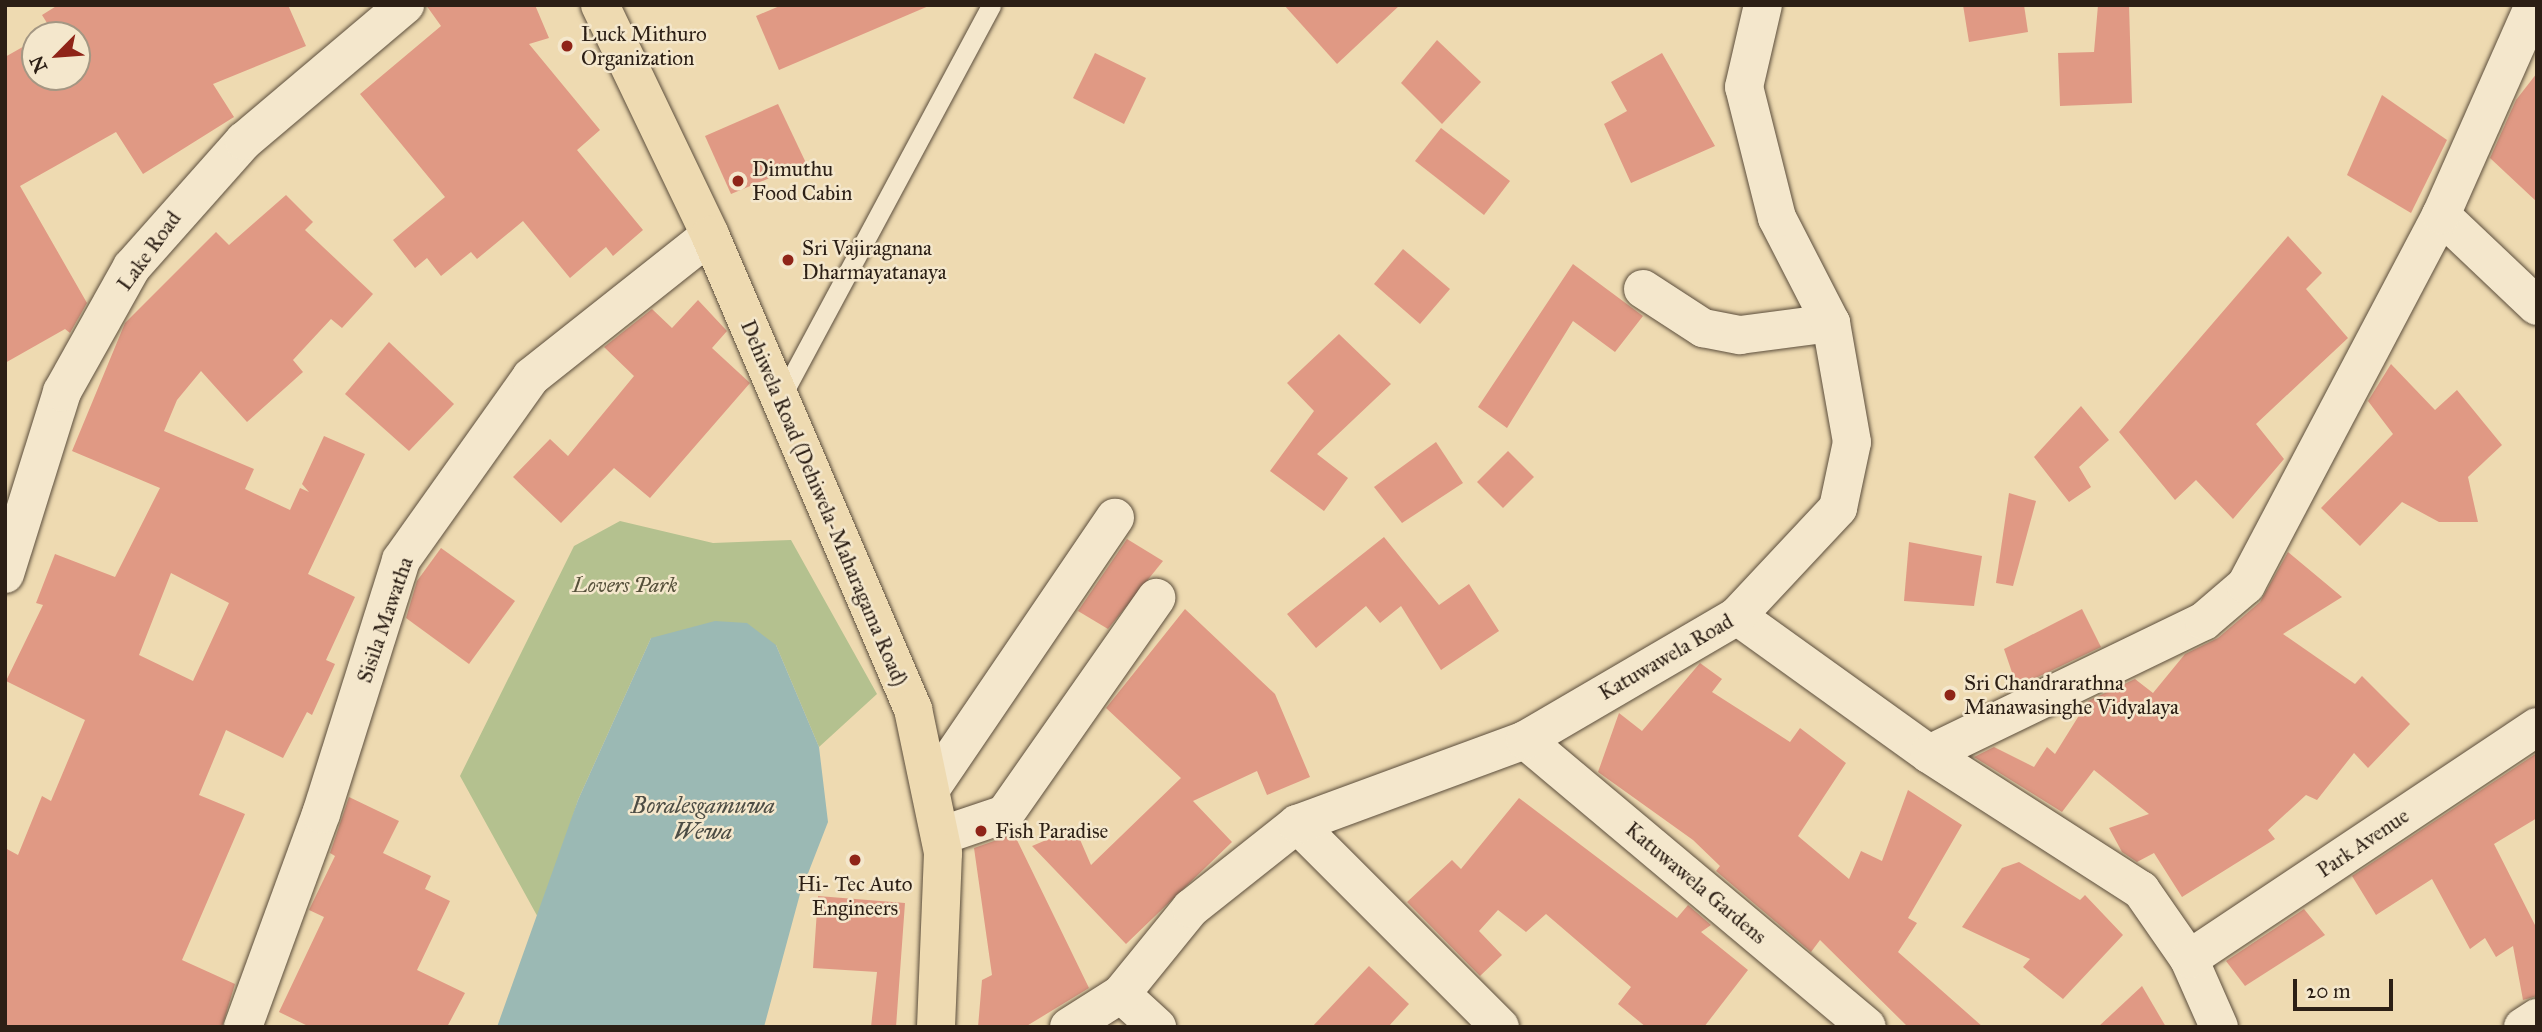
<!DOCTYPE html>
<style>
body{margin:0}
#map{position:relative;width:2542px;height:1032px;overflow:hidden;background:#eedab1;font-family:"IM FELL Great Primer",serif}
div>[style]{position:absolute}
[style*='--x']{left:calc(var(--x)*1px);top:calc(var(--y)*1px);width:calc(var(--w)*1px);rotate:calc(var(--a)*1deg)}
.green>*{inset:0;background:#b4c18f}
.water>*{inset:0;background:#9bb9b4}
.building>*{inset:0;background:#e09984}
.roads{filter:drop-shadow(0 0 2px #5c4e3c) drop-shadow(0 0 2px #5c4e3c)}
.lane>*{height:19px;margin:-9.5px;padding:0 9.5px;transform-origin:9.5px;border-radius:9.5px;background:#f4e7cc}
.street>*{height:38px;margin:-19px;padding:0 19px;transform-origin:19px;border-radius:19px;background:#f4e7cc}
.primary>*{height:38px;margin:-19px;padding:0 19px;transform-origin:19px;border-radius:19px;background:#eedab1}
.dots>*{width:19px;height:19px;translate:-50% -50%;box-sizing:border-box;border:4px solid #f4e7cc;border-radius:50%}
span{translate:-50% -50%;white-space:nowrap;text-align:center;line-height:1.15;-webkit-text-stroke:5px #f4e7cc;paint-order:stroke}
.poi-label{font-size:21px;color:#2c1f15}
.left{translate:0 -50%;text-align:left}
.street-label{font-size:21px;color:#2c1f15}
.park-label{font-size:21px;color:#55503a;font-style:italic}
.water-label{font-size:23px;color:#4d4d45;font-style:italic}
.frame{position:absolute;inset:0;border:7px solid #2c1f15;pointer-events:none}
.north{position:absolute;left:21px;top:21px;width:70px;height:70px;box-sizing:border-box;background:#f4e7cc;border:2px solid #a49783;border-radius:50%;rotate:245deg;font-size:19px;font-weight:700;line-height:28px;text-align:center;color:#2c1f15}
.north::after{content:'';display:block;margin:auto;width:24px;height:32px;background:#8f2418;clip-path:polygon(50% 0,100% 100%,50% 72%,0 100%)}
.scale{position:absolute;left:2293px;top:979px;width:100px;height:32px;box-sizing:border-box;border:4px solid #2c1f15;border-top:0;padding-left:9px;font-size:21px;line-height:24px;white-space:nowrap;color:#2c1f15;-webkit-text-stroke:5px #f4e7cc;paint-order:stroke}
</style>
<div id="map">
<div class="green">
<i style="clip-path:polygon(620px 521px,713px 543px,791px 540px,877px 694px,819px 747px,776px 645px,651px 638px,578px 800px,540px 921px,460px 776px,574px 546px)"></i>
</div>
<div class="water">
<i style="clip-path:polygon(715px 621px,747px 623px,776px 645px,819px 747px,828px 822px,800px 894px,764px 1027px,497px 1027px,578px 800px,651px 638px)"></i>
</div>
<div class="building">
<i style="clip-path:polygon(58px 5px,288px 5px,306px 46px,213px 84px,234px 117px,143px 174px,116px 132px,20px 186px,87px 303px,70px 333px,65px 329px,5px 363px,5px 57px,35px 40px,35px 77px,77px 77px,77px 35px,44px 35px,52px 31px,42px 15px)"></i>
<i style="clip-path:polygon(426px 5px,535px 5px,549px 38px,529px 44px,600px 130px,577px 150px,643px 230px,613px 256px,606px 247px,570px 278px,523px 221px,477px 259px,471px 252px,441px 276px,427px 258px,415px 268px,393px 240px,445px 197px,360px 94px,441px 26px)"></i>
<i style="clip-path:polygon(782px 5px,931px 5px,779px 70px,756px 16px)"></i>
<i style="clip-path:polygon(1284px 5px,1400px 5px,1337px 64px)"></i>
<i style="clip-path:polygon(1963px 5px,2024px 5px,2028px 32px,1969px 42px)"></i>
<i style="clip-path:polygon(2098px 5px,2129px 5px,2132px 103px,2060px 106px,2058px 53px,2094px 52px)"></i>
<i style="clip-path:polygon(1437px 40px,1481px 82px,1442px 124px,1401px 83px)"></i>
<i style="clip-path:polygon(1095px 53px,1146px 78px,1124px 124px,1073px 98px)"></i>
<i style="clip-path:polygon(1662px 53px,1715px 146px,1631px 183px,1604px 124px,1627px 111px,1611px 82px)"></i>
<i style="clip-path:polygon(2537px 73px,2537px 202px,2490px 158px,2516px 100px)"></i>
<i style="clip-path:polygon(2382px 95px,2447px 140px,2411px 213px,2347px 175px)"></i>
<i style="clip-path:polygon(778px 104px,806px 163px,731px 194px,705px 136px)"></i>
<i style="clip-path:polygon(1441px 128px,1510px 181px,1484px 215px,1415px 161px)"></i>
<i style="clip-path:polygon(evenodd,286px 195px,313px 222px,305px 230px,373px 294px,342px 328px,331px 319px,293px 360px,303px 372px,247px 422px,201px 371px,177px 400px,164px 431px,254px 469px,245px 489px,290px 510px,300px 488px,309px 492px,302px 484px,324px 436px,365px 454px,308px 574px,355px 597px,326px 660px,335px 664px,312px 715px,307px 712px,283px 758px,226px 730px,199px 795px,245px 814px,182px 960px,235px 984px,222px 1027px,5px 1027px,5px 848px,18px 855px,42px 796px,51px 801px,85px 720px,6px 681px,43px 605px,36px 603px,55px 554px,115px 577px,160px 488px,72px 451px,125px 323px,216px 232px,229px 245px,286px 195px,171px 573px,229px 603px,193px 681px,139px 655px,171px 573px)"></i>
<i style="clip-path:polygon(2288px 236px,2322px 273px,2306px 289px,2348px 338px,2256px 424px,2284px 459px,2233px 519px,2196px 480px,2175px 500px,2119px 432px)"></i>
<i style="clip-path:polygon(1403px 249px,1450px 289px,1420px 324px,1374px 284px)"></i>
<i style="clip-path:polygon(1573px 264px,1643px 316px,1615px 352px,1573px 321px,1507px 428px,1478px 407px)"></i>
<i style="clip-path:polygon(698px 300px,727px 331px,712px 348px,750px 383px,650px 498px,614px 468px,561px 523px,513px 477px,550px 439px,568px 456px,634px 376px,604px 347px,652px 309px,672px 328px)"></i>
<i style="clip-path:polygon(1339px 334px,1391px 384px,1317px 454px,1348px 478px,1324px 511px,1270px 471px,1314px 411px,1287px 383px)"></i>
<i style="clip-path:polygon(389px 342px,454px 404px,409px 451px,345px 394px)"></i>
<i style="clip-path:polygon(2391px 364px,2435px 410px,2457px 390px,2502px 445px,2468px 477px,2478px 522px,2439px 522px,2402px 502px,2360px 546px,2321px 508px,2393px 434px,2368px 401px)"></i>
<i style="clip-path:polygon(2081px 406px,2109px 440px,2079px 467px,2091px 487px,2069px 502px,2034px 457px)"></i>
<i style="clip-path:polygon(1436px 442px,1463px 483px,1402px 523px,1374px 487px)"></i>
<i style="clip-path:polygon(1508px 451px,1534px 477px,1503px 508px,1477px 482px)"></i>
<i style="clip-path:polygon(2009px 493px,2036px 501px,2013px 586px,1996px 583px)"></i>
<i style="clip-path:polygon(1384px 537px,1439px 605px,1469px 584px,1499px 631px,1441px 670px,1401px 606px,1380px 623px,1366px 606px,1316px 648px,1287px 614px)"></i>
<i style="clip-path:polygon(1127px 539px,1163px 561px,1108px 629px,1078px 611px)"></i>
<i style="clip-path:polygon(1909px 542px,1982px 556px,1974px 606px,1904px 601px)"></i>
<i style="clip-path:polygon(441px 548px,515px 601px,469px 664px,406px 618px,417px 581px)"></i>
<i style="clip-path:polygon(2288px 552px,2342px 597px,2283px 634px,2355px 684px,2362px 676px,2410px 724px,2368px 768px,2354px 753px,2317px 800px,2306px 795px,2268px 830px,2275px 839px,2182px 897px,2154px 853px,2137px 862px,2122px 852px,2109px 828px,2149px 814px,2094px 770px,2062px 812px,1974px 757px,1994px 747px,2034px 767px,2047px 747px,2055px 754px,2088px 701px,2135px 679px,2153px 693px,2185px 654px,2218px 638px,2260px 602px)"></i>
<i style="clip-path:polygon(1185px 609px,1275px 694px,1310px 777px,1267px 795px,1257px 771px,1193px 801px,1232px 842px,1126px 944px,1032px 846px,1075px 828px,1091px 865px,1181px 778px,1106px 708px)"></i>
<i style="clip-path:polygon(2082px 609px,2101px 647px,2017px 687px,2004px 649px)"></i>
<i style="clip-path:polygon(1700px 663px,1722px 679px,1712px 692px,1790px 742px,1800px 728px,1846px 763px,1798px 836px,1849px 879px,1861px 851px,1882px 861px,1908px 790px,1962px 825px,1908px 918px,1917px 923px,1898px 952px,1983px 1027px,1908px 1027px,1820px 940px,1811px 952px,1716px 871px,1720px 866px,1693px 840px,1598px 772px,1619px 713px,1642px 731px)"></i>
<i style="clip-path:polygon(2537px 753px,2537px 818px,2494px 844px,2537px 929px,2537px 996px,2523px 1000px,2513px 946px,2496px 957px,2485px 938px,2470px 949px,2432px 879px,2376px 915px,2352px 876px)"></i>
<i style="clip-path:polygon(349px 797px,399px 821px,383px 853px,431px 876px,425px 889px,450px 901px,417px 970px,465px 993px,447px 1027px,310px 1027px,279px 1012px,324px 917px,309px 910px,335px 856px,330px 853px)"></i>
<i style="clip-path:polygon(1519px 798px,1677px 918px,1688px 905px,1711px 925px,1701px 932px,1748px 970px,1704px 1027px,1646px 1027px,1618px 1004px,1631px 987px,1546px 914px,1526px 932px,1498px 910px,1479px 931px,1502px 955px,1480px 976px,1407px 902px,1452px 860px,1461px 869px)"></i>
<i style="clip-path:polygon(1014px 834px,1089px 988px,1025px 1027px,978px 1027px,982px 980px,992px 975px,974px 848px)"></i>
<i style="clip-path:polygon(2019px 862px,2080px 900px,2085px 895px,2123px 935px,2063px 999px,2023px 967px,2030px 959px,1962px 927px,2002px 868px)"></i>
<i style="clip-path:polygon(818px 896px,905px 903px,896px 1027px,871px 1027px,877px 972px,813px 968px)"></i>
<i style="clip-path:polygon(2304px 909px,2325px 935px,2245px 986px,2226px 961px)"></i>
<i style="clip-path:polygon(1369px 966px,1409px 1004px,1388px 1027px,1312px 1027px)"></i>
<i style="clip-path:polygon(2142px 986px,2166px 1027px,2098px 1027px)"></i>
</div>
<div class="roads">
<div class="lane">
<i style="--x:780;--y:399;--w:447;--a:-61.8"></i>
</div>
<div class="street">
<i style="--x:2441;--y:215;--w:132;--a:43.5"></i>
<i style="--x:1643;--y:289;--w:72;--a:33"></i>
<i style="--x:1703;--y:328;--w:38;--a:11"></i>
<i style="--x:1740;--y:335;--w:92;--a:-7.5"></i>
<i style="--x:5;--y:574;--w:191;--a:-72.6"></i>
<i style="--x:62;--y:392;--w:143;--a:-60.8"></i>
<i style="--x:132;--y:267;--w:169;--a:-48.4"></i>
<i style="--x:244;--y:141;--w:211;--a:-40.2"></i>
<i style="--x:1737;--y:616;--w:236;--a:35.7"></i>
<i style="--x:1929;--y:754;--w:252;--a:32.7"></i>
<i style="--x:2141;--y:890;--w:84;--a:55.2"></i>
<i style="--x:2189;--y:959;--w:74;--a:66.2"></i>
<i style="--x:1525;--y:740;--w:446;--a:40"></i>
<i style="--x:1929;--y:754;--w:305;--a:-25.8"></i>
<i style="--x:2204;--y:621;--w:55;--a:-40.6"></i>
<i style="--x:2246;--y:585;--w:418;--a:-62.2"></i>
<i style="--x:2441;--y:215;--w:230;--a:-66.1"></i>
<i style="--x:934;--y:784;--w:322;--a:-55.8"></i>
<i style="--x:1297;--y:824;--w:287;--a:45"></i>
<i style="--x:940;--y:836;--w:69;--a:-18.7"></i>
<i style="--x:1005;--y:814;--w:264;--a:-55"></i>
<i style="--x:2189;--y:959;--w:418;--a:-33.7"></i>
<i style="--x:1121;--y:994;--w:49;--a:42.5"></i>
<i style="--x:243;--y:1027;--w:227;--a:-69.9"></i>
<i style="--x:321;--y:814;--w:266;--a:-72.5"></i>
<i style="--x:401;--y:560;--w:224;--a:-54.6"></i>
<i style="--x:531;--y:377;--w:228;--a:-38.4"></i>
<i style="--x:1069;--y:1027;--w:62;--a:-32.4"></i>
<i style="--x:1121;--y:994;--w:111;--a:-50.9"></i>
<i style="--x:1191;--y:908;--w:135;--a:-38.4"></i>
<i style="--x:1297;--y:824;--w:243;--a:-20.2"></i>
<i style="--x:1525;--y:740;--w:246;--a:-30.3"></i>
<i style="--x:1737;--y:616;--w:148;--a:-46.9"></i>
<i style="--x:1838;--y:508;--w:67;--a:-78"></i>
<i style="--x:1852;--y:442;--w:121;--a:-100"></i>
<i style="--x:1831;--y:323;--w:118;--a:-117.2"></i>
<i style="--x:1777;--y:218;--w:135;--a:-104.1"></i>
<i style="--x:1744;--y:87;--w:84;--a:-77"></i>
<i style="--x:2523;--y:1027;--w:17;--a:-33"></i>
</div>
<div class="primary">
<i style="--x:600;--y:5;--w:255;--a:64.4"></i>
<i style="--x:710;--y:235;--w:516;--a:66.82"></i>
<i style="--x:913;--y:709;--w:147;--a:78.2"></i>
<i style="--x:943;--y:853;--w:174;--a:92.3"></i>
</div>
</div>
<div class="dots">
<i style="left:567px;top:46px;background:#8f2418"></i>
<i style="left:738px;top:181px;background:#8f2418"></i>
<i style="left:788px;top:260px;background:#8f2418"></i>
<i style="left:1950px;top:695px;background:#8f2418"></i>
<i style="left:981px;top:831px;background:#8f2418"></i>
<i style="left:855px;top:860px;background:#8f2418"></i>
</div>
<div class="poi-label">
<span class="left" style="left:581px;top:46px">Luck Mithuro<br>Organization</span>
<span class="left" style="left:752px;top:181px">Dimuthu<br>Food Cabin</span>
<span class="left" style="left:802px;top:260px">Sri Vajiragnana<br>Dharmayatanaya</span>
<span class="left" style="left:1964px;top:695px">Sri Chandrarathna<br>Manawasinghe Vidyalaya</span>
<span class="left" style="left:995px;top:831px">Fish Paradise</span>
<span style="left:855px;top:896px">Hi- Tec Auto<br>Engineers</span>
</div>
<div class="street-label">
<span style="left:149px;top:251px;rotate:-54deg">Lake Road</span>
<span style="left:824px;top:503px;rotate:67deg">Dehiwela Road (Dehiwela-Maharagama Road)</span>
<span style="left:385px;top:620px;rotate:-71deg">Sisila Mawatha</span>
<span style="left:1666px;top:657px;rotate:-30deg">Katuwawela Road</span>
<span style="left:2363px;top:843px;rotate:-34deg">Park Avenue</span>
<span style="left:1696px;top:883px;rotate:40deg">Katuwawela Gardens</span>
</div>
<div class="park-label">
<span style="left:625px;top:585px">Lovers Park</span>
</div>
<div class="water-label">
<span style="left:703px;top:818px">Boralesgamuwa<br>Wewa</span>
</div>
<div class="frame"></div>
<div class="north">N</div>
<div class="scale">20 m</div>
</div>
